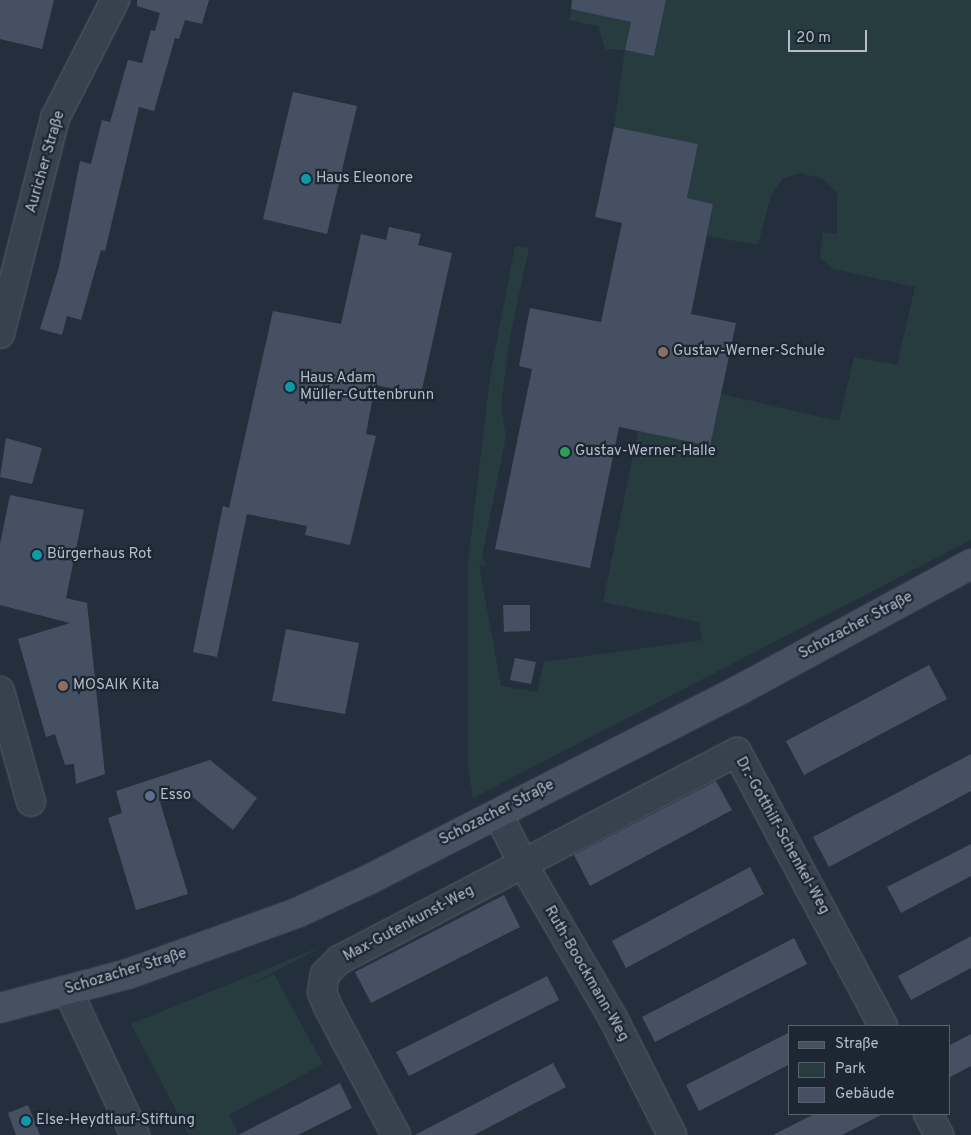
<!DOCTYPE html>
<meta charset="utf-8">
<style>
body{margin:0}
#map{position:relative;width:971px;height:1135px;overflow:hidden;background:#242f3e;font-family:Overpass,sans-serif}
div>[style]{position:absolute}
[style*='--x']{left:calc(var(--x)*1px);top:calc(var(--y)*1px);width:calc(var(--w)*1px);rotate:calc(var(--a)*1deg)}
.green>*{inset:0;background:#263c3f}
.building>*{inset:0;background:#455162}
.roads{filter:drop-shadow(0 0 1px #565f6c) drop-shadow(0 0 1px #565f6c)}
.minor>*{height:28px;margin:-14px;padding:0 14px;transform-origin:14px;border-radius:14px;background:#38414e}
.secondary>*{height:28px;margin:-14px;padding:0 14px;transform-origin:14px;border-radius:14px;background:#465061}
.dots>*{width:14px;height:14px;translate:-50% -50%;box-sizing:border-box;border:2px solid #1d2633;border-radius:50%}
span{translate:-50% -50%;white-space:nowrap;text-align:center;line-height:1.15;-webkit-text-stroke:4.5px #1d2633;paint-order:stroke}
.street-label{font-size:15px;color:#b4bcc9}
.poi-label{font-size:15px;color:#b4bcc9}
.left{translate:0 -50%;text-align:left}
.legend{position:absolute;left:788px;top:1025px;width:162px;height:90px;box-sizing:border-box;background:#1d2633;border:1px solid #59626f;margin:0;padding:6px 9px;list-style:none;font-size:15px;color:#b4bcc9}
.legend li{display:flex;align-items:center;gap:10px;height:25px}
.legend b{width:25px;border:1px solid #59626f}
.scale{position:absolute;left:788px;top:30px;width:79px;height:22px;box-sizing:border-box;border:2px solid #b4bcc9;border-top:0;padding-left:6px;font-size:15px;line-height:18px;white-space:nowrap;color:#b4bcc9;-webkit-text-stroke:4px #1d2633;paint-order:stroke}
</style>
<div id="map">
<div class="green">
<i style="clip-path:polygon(574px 0,610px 0,607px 17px,631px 22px,625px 50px,654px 56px,666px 0,971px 0,971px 540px,473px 798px,468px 767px,468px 563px,490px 377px,515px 246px,529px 248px,509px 342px,501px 407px,506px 436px,482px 556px,486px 566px,479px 565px,501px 686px,537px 692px,544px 662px,702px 640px,699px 622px,603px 602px,638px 431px,710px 446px,721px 394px,839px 421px,854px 357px,897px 365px,915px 287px,833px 269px,820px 258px,823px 232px,837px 234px,837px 193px,823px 179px,801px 173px,783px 178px,771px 195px,758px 245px,707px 236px,713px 204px,687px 199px,698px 144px,614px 127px,625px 50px,605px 49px,598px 26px,569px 20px)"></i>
<i style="clip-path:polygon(323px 946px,250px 985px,274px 974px,323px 1064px,229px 1115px,239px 1135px,189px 1135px,131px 1024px)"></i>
</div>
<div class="building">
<i style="clip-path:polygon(0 0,54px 0,42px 49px,0 39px)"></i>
<i style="clip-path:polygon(137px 0,209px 0,202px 24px,185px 20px,179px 39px,175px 38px,154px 111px,139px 107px,105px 251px,101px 250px,81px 320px,67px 316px,62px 335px,40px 329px,59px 267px,80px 161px,91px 164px,102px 120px,110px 122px,128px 60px,142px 63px,151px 30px,155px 31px,160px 13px,137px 6px)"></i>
<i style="clip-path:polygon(572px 0,666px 0,654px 56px,625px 50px,631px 22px,571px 9px)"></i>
<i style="clip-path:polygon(293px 92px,357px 106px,327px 234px,263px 219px)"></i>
<i style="clip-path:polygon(614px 127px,698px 144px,687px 198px,713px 204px,691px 314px,736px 323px,710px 446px,619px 427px,590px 568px,495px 549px,532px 369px,519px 366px,530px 308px,601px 322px,622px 223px,595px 217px)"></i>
<i style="clip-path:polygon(389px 227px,421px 234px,418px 245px,452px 253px,421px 394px,375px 385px,366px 434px,376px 436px,350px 545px,305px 535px,307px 526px,247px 514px,217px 657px,193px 652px,223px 506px,229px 508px,273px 311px,341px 324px,361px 234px,386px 240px)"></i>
<i style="clip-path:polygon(6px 438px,42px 448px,32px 484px,0 477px)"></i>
<i style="clip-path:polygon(10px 495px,84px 510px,66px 598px,87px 603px,105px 774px,76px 784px,74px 764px,65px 765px,55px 734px,46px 737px,18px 639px,70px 623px,0 605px,0 544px)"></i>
<i style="clip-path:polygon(503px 605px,530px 605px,530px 631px,504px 632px)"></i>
<i style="clip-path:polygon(286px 629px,359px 643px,345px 714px,272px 701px)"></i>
<i style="clip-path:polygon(515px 658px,536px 662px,531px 684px,510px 680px)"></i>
<i style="clip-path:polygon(929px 665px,947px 699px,804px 775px,786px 741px)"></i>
<i style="clip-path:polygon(971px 754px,971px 791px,829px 867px,813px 837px)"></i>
<i style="clip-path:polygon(210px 760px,257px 798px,233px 830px,189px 794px,160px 802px,188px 894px,136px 910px,108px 818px,122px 813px,116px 791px)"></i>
<i style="clip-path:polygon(716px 781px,732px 810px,590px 886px,574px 855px)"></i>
<i style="clip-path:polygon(971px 844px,971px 876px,901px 913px,887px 887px)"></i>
<i style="clip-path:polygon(750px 867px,764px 894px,626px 968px,612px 941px)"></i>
<i style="clip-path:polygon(504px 895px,520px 927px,371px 1003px,355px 972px)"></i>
<i style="clip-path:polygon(971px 936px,971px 968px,911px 1000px,898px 976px)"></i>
<i style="clip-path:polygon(794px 938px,807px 964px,655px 1042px,642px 1017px)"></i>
<i style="clip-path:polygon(547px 976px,559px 1000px,409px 1076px,396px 1052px)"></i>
<i style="clip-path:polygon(790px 1032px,790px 1064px,699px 1111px,686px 1085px)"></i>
<i style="clip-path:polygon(971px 1034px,971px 1066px,950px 1077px,950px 1045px)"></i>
<i style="clip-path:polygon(553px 1063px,566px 1087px,474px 1135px,415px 1135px)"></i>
<i style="clip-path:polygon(340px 1083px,352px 1108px,298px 1135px,238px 1135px)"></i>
<i style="clip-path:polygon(28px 1105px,40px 1135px,16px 1135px,8px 1113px)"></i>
<i style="clip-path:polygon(814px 1114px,883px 1114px,842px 1135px,773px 1135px)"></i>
</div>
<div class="roads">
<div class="minor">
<i style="--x:0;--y:334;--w:223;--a:-75.7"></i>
<i style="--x:55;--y:118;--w:132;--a:-63"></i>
<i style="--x:0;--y:691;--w:115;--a:74.4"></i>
<i style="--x:498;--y:814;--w:56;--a:63.4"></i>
<i style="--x:523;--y:864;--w:178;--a:59.7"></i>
<i style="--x:613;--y:1018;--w:131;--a:63.2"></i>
<i style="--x:68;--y:991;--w:159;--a:65"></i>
<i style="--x:928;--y:1114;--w:24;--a:62"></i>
<i style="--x:396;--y:1135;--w:145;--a:-118"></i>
<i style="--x:328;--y:1007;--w:16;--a:-112"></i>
<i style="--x:322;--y:992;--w:18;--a:-81"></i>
<i style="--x:325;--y:974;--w:20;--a:-45"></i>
<i style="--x:339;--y:960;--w:449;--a:-27.6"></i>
<i style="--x:737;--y:752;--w:310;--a:61.9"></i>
</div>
<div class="secondary">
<i style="--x:0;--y:1008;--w:132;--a:-14.9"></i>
<i style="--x:128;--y:974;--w:182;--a:-19.9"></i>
<i style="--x:299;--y:912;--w:78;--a:-24.9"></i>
<i style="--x:370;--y:879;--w:417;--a:-27.1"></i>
<i style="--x:741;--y:689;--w:262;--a:-28.5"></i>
</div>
</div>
<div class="dots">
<i style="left:306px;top:179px;background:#0f9aa8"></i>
<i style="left:663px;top:352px;background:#8d6e63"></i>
<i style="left:290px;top:387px;background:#0f9aa8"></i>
<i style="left:565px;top:452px;background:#2e9e5b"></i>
<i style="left:37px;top:555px;background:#0f9aa8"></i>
<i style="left:63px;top:686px;background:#8d6e63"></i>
<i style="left:150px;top:796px;background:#5c6f8a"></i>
<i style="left:26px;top:1121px;background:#0f9aa8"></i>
</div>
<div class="street-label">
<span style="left:46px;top:162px;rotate:-74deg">Auricher Straße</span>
<span style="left:856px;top:626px;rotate:-28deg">Schozacher Straße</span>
<span style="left:497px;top:813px;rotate:-27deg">Schozacher Straße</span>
<span style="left:782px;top:836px;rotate:61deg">Dr.-Gotthilf-Schenkel-Weg</span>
<span style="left:409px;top:924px;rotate:-28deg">Max-Gutenkunst-Weg</span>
<span style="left:126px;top:972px;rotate:-17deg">Schozacher Straße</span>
<span style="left:586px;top:974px;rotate:60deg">Ruth-Boockmann-Weg</span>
</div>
<div class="poi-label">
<span class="left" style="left:316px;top:179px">Haus Eleonore</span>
<span class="left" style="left:673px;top:352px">Gustav-Werner-Schule</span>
<span class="left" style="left:300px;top:387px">Haus Adam<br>Müller-Guttenbrunn</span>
<span class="left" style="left:575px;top:452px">Gustav-Werner-Halle</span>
<span class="left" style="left:47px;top:555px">Bürgerhaus Rot</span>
<span class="left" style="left:73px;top:686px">MOSAIK Kita</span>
<span class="left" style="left:160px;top:796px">Esso</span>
<span class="left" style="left:36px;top:1121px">Else-Heydtlauf-Stiftung</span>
</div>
<ul class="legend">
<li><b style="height:6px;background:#465061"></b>Straße</li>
<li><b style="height:14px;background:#263c3f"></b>Park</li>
<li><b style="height:14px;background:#455162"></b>Gebäude</li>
</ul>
<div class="scale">20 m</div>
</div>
